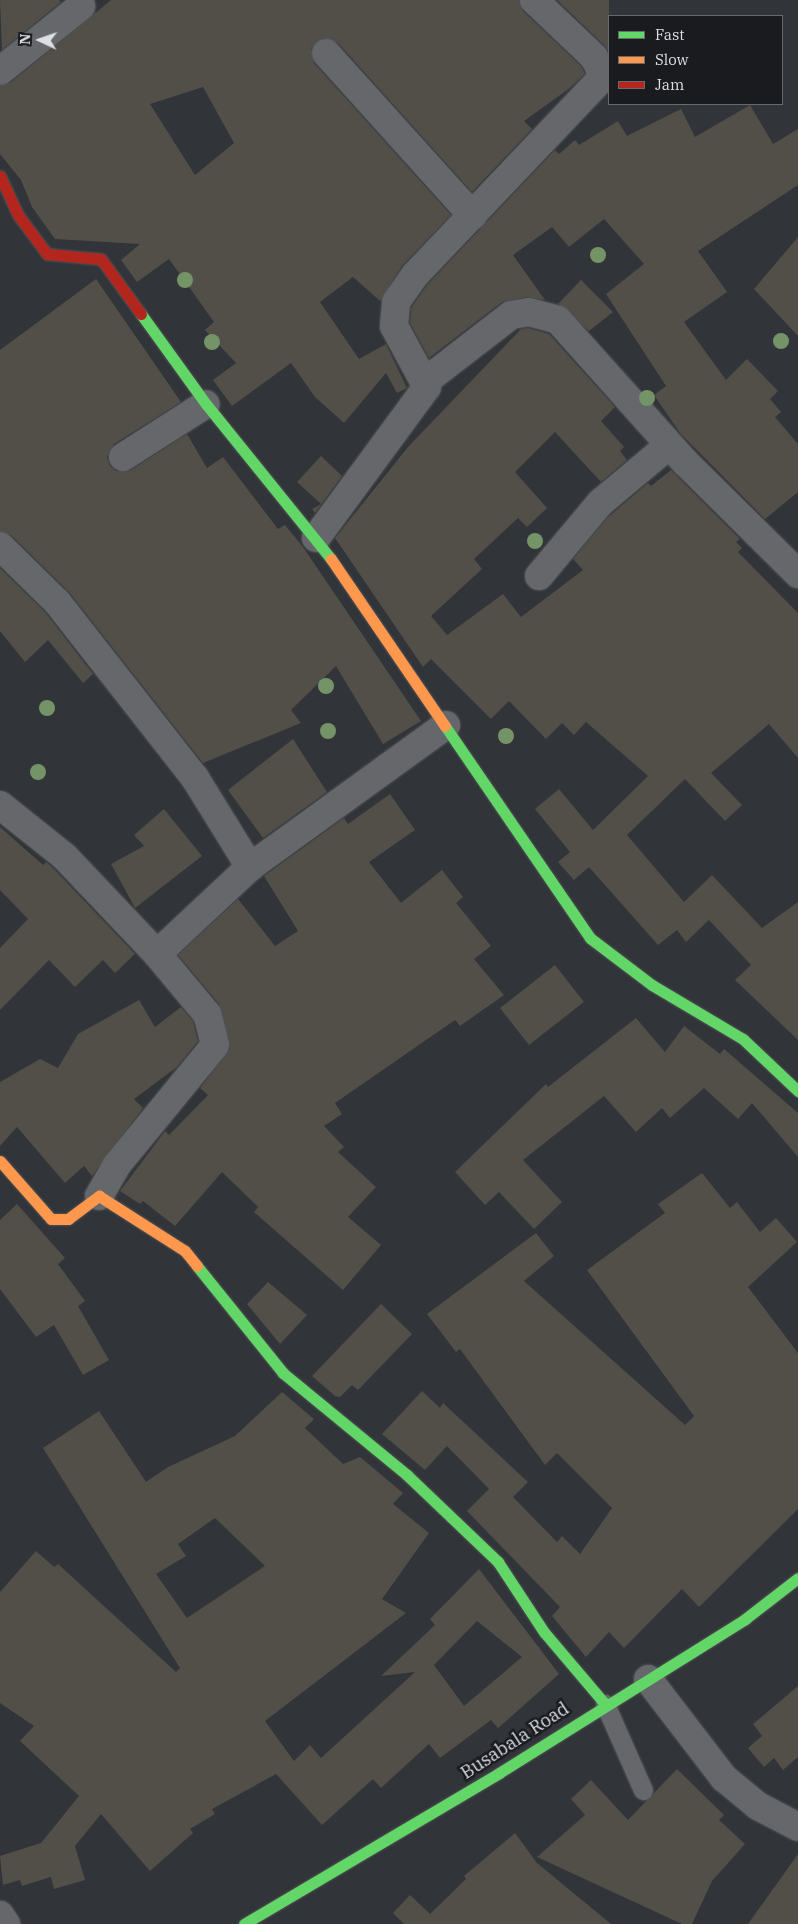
<!DOCTYPE html>
<style>
body{margin:0}
#map{position:relative;width:798px;height:1924px;overflow:hidden;background:#313438;font-family:"IBM Plex Serif",serif}
div>[style]{position:absolute}
[style*='--x']{left:calc(var(--x)*1px);top:calc(var(--y)*1px);width:calc(var(--w)*1px);rotate:calc(var(--a)*1deg)}
.building>*{inset:0;background:#524f49}
.roads{filter:drop-shadow(0 0 1px #505357) drop-shadow(0 0 1px #505357)}
.lane>*{height:19px;margin:-9.5px;padding:0 9.5px;transform-origin:9.5px;border-radius:9.5px;background:#65676a}
.street>*{height:28px;margin:-14px;padding:0 14px;transform-origin:14px;border-radius:14px;background:#65676a}
.fast>*{height:11px;margin:-5.5px;padding:0 5.5px;transform-origin:5.5px;border-radius:5.5px;background:#63d668}
.slow>*{height:11px;margin:-5.5px;padding:0 5.5px;transform-origin:5.5px;border-radius:5.5px;background:#ff974d}
.jam>*{height:11px;margin:-5.5px;padding:0 5.5px;transform-origin:5.5px;border-radius:5.5px;background:#b3261e}
.trees>*{width:16px;height:16px;margin:-8px;border-radius:50%;background:#749468}
span{translate:-50% -50%;white-space:nowrap;text-align:center;line-height:1.15;-webkit-text-stroke:5px #191b1f;paint-order:stroke}
.street-label{font-size:18px;color:#dcdfe4}
.legend{position:absolute;left:608px;top:15px;width:175px;height:90px;box-sizing:border-box;background:#191b1f;border:1px solid #67696e;margin:0;padding:6px 9px;list-style:none;font-size:15px;color:#dcdfe4}
.legend li{display:flex;align-items:center;gap:10px;height:25px}
.legend b{width:25px;border:1px solid #67696e}
.north{position:absolute;left:15px;top:15px;width:50px;height:50px;-webkit-text-stroke:4px #191b1f;paint-order:stroke;rotate:273deg;font-size:14px;font-weight:700;line-height:20px;text-align:center;color:#dcdfe4}
.north::after{content:'';display:block;margin:auto;width:18px;height:22px;background:#dcdfe4;clip-path:polygon(50% 0,100% 100%,50% 72%,0 100%)}
</style>
<div id="map">
<div class="building">
<i style="clip-path:polygon(0 0,59px 0,61px 2px,2px 50px)"></i>
<i style="clip-path:polygon(evenodd,111px 0,519px 0,523px 11px,581px 66px,585px 74px,570px 88px,524px 121px,532px 129px,472px 192px,338px 43px,323px 38px,311px 48px,314px 63px,451px 215px,402px 266px,380px 301px,353px 277px,320px 302px,359px 359px,386px 344px,407px 388px,397px 393px,386px 373px,344px 423px,315px 397px,291px 363px,232px 406px,213px 380px,236px 363px,205px 330px,214px 322px,169px 259px,137px 282px,121px 260px,140px 244px,55px 239px,32px 207px,21px 180px,0 154px,0 86px,10px 83px,111px 0,203px 87px,234px 143px,195px 175px,150px 104px,203px 87px)"></i>
<i style="clip-path:polygon(557px 0,609px 0,609px 53px,605px 46px)"></i>
<i style="clip-path:polygon(750px 105px,773px 144px,798px 129px,798px 185px,698px 251px,727px 292px,684px 322px,726px 380px,747px 359px,778px 391px,770px 399px,781px 412px,775px 417px,798px 444px,798px 492px,765px 519px,680px 433px,654px 395px,666px 386px,606px 294px,644px 264px,604px 219px,569px 247px,552px 227px,513px 255px,545px 300px,527px 297px,502px 302px,429px 358px,410px 323px,411px 308px,427px 285px,555px 150px,559px 154px,575px 140px,579px 145px,618px 121px,627px 136px,681px 109px,695px 137px)"></i>
<i style="clip-path:polygon(798px 237px,798px 336px,754px 289px)"></i>
<i style="clip-path:polygon(96px 279px,181px 402px,114px 444px,107px 457px,110px 466px,116px 471px,131px 470px,187px 434px,207px 468px,223px 457px,278px 529px,285px 525px,303px 547px,421px 721px,383px 744px,336px 666px,291px 710px,301px 723px,203px 763px,69px 592px,11px 535px,0 531px,0 350px)"></i>
<i style="clip-path:polygon(581px 280px,613px 312px,589px 331px,558px 304px)"></i>
<i style="clip-path:polygon(528px 328px,549px 334px,615px 407px,601px 421px,624px 447px,620px 451px,627px 460px,601px 482px,555px 432px,515px 472px,547px 508px,527px 527px,518px 518px,474px 559px,482px 569px,431px 616px,447px 635px,503px 594px,521px 617px,583px 570px,573px 559px,607px 518px,648px 483px,651px 486px,671px 470px,740px 539px,736px 542px,742px 548px,738px 552px,798px 613px,798px 758px,769px 724px,711px 773px,742px 805px,725px 821px,685px 779px,627px 835px,684px 902px,712px 875px,762px 928px,798px 902px,798px 1040px,735px 980px,751px 965px,709px 920px,686px 942px,677px 930px,658px 945px,589px 867px,574px 880px,558px 862px,570px 852px,535px 809px,559px 789px,593px 830px,648px 776px,586px 722px,574px 735px,562px 723px,546px 739px,509px 701px,491px 719px,431px 659px,423px 667px,335px 538px,408px 447px,521px 329px)"></i>
<i style="clip-path:polygon(321px 456px,342px 476px,315px 513px,312px 509px,321px 504px,297px 482px)"></i>
<i style="clip-path:polygon(0 568px,45px 612px,93px 674px,83px 683px,48px 640px,25px 662px,0 631px)"></i>
<i style="clip-path:polygon(293px 739px,327px 792px,263px 838px,228px 790px)"></i>
<i style="clip-path:polygon(390px 794px,415px 830px,369px 862px,401px 903px,442px 870px,463px 897px,456px 903px,491px 946px,474px 959px,504px 995px,460px 1026px,455px 1020px,335px 1103px,342px 1114px,324px 1126px,344px 1147px,338px 1152px,376px 1187px,348px 1217px,381px 1245px,343px 1290px,254px 1212px,258px 1207px,222px 1172px,175px 1226px,143px 1201px,140px 1204px,120px 1191px,165px 1131px,169px 1135px,208px 1095px,200px 1088px,230px 1049px,219px 1004px,178px 955px,238px 899px,275px 946px,298px 931px,264px 876px,344px 818px,348px 824px)"></i>
<i style="clip-path:polygon(164px 809px,202px 856px,135px 908px,111px 864px,144px 846px,134px 835px)"></i>
<i style="clip-path:polygon(0 827px,43px 865px,46px 862px,53px 868px,135px 954px,115px 973px,103px 960px,75px 987px,49px 960px,0 1010px,0 948px,28px 919px,0 890px)"></i>
<i style="clip-path:polygon(555px 965px,584px 1002px,529px 1045px,500px 1008px)"></i>
<i style="clip-path:polygon(139px 1000px,155px 1027px,181px 1007px,193px 1021px,198px 1041px,177px 1067px,134px 1099px,143px 1108px,92px 1176px,84px 1166px,65px 1183px,17px 1127px,0 1146px,0 1082px,40px 1059px,58px 1068px,78px 1034px)"></i>
<i style="clip-path:polygon(636px 1018px,665px 1052px,684px 1026px,720px 1054px,724px 1049px,798px 1113px,798px 1157px,752px 1103px,738px 1119px,704px 1088px,670px 1118px,662px 1108px,636px 1132px,604px 1096px,523px 1160px,562px 1202px,534px 1229px,499px 1192px,485px 1205px,455px 1172px,546px 1084px,548px 1087px)"></i>
<i style="clip-path:polygon(702px 1173px,730px 1208px,737px 1202px,760px 1232px,776px 1218px,797px 1242px,748px 1287px,798px 1353px,798px 1509px,699px 1607px,682px 1589px,624px 1648px,609px 1632px,586px 1657px,552px 1616px,560px 1607px,467px 1511px,489px 1489px,447px 1446px,425px 1470px,382px 1434px,422px 1391px,440px 1408px,443px 1403px,528px 1482px,513px 1497px,557px 1542px,562px 1536px,580px 1554px,612px 1508px,557px 1453px,545px 1465px,460px 1349px,456px 1352px,427px 1314px,536px 1233px,554px 1256px,524px 1281px,685px 1425px,694px 1416px,587px 1270px,665px 1213px,658px 1204px)"></i>
<i style="clip-path:polygon(17px 1204px,65px 1258px,58px 1264px,85px 1301px,78px 1306px,109px 1360px,83px 1375px,54px 1325px,36px 1337px,0 1289px,0 1220px)"></i>
<i style="clip-path:polygon(268px 1282px,307px 1315px,280px 1344px,247px 1304px)"></i>
<i style="clip-path:polygon(381px 1304px,412px 1334px,358px 1390px,352px 1385px,340px 1397px,335px 1396px,312px 1376px)"></i>
<i style="clip-path:polygon(evenodd,282px 1392px,314px 1419px,305px 1428px,343px 1464px,360px 1457px,403px 1493px,393px 1504px,429px 1533px,382px 1599px,406px 1613px,265px 1721px,294px 1761px,310px 1745px,321px 1758px,415px 1672px,381px 1676px,435px 1625px,430px 1619px,479px 1569px,559px 1674px,498px 1728px,491px 1720px,440px 1758px,429px 1744px,381px 1788px,373px 1779px,322px 1825px,276px 1774px,212px 1809px,215px 1814px,190px 1829px,193px 1833px,150px 1871px,101px 1814px,75px 1846px,85px 1880px,54px 1889px,51px 1877px,22px 1886px,20px 1880px,3px 1885px,0 1856px,41px 1843px,79px 1796px,20px 1741px,34px 1726px,0 1703px,0 1592px,36px 1551px,54px 1567px,58px 1564px,176px 1672px,180px 1668px,43px 1448px,99px 1411px,146px 1482px,168px 1467px,235px 1436px,282px 1392px,215px 1518px,265px 1566px,187px 1618px,156px 1574px,186px 1556px,178px 1544px,215px 1518px,282px 1392px,477px 1621px,522px 1657px,464px 1706px,434px 1665px,477px 1621px)"></i>
<i style="clip-path:polygon(798px 1686px,798px 1757px,783px 1770px,774px 1758px,764px 1767px,748px 1748px,762px 1736px,753px 1724px)"></i>
<i style="clip-path:polygon(677px 1769px,724px 1815px,719px 1820px,745px 1844px,712px 1881px,692px 1924px,682px 1924px,537px 1857px,585px 1815px,571px 1799px,591px 1780px,628px 1820px)"></i>
<i style="clip-path:polygon(515px 1833px,537px 1863px,611px 1924px,404px 1924px,393px 1913px,410px 1895px,430px 1914px,466px 1879px,464px 1876px)"></i>
<i style="clip-path:polygon(798px 1854px,798px 1924px,748px 1924px)"></i>
</div>
<div class="roads">
<div class="lane">
<i style="--x:605;--y:1704;--w:94;--a:66.2"></i>
</div>
<div class="street">
<i style="--x:326;--y:53;--w:219;--a:48"></i>
<i style="--x:0;--y:71;--w:104;--a:-38.7"></i>
<i style="--x:427;--y:380;--w:106;--a:-37.7"></i>
<i style="--x:511;--y:315;--w:18;--a:-9"></i>
<i style="--x:529;--y:312;--w:30;--a:15"></i>
<i style="--x:558;--y:320;--w:192;--a:48.2"></i>
<i style="--x:686;--y:463;--w:158;--a:44.7"></i>
<i style="--x:123;--y:457;--w:98;--a:-32.6"></i>
<i style="--x:316;--y:538;--w:187;--a:-53.7"></i>
<i style="--x:427;--y:387;--w:69;--a:-118.4"></i>
<i style="--x:394;--y:326;--w:24;--a:-85"></i>
<i style="--x:396;--y:302;--w:33;--a:-55"></i>
<i style="--x:415;--y:275;--w:267;--a:-46.5"></i>
<i style="--x:599;--y:81;--w:10;--a:-79"></i>
<i style="--x:601;--y:71;--w:16;--a:-117"></i>
<i style="--x:594;--y:57;--w:83;--a:-136.5"></i>
<i style="--x:0;--y:546;--w:80;--a:44.5"></i>
<i style="--x:57;--y:602;--w:224;--a:51.9"></i>
<i style="--x:195;--y:778;--w:105;--a:58.3"></i>
<i style="--x:539;--y:576;--w:95;--a:-50.1"></i>
<i style="--x:600;--y:503;--w:90;--a:-40"></i>
<i style="--x:0;--y:805;--w:82;--a:38.6"></i>
<i style="--x:64;--y:856;--w:135;--a:46.5"></i>
<i style="--x:99;--y:1196;--w:34;--a:-60"></i>
<i style="--x:116;--y:1166;--w:156;--a:-50.7"></i>
<i style="--x:215;--y:1045;--w:32;--a:-104"></i>
<i style="--x:207;--y:1014;--w:78;--a:-129.8"></i>
<i style="--x:157;--y:954;--w:127;--a:-43.1"></i>
<i style="--x:250;--y:867;--w:242;--a:-35.9"></i>
<i style="--x:648;--y:1679;--w:125;--a:52.5"></i>
<i style="--x:724;--y:1778;--w:44;--a:39.5"></i>
<i style="--x:758;--y:1806;--w:45;--a:27.7"></i>
<i style="--x:0;--y:1915;--w:11;--a:56"></i>
</div>
<div class="fast">
<i style="--x:141;--y:314;--w:111;--a:54.2"></i>
<i style="--x:206;--y:404;--w:199;--a:51.1"></i>
<i style="--x:445;--y:726;--w:257;--a:55.6"></i>
<i style="--x:590;--y:938;--w:78;--a:37.2"></i>
<i style="--x:652;--y:985;--w:106;--a:30.7"></i>
<i style="--x:743;--y:1039;--w:76;--a:43.4"></i>
<i style="--x:197;--y:1266;--w:137;--a:51.2"></i>
<i style="--x:283;--y:1373;--w:161;--a:39.4"></i>
<i style="--x:407;--y:1475;--w:126;--a:43.7"></i>
<i style="--x:498;--y:1562;--w:84;--a:56.7"></i>
<i style="--x:544;--y:1632;--w:94;--a:49.7"></i>
<i style="--x:244;--y:1924;--w:296;--a:-30.6"></i>
<i style="--x:499;--y:1773;--w:290;--a:-32"></i>
<i style="--x:745;--y:1619;--w:67;--a:-37.7"></i>
</div>
<div class="slow">
<i style="--x:331;--y:559;--w:202;--a:55.7"></i>
<i style="--x:0;--y:1161;--w:77;--a:48.7"></i>
<i style="--x:51;--y:1219;--w:17;--a:0"></i>
<i style="--x:68;--y:1219;--w:39;--a:-37"></i>
<i style="--x:99;--y:1196;--w:102;--a:32.6"></i>
<i style="--x:185;--y:1251;--w:19;--a:51"></i>
</div>
<div class="jam">
<i style="--x:0;--y:176;--w:43;--a:65.2"></i>
<i style="--x:18;--y:215;--w:49;--a:53.4"></i>
<i style="--x:47;--y:254;--w:54;--a:5.3"></i>
<i style="--x:101;--y:259;--w:68;--a:54"></i>
</div>
</div>
<div class="trees">
<i style="left:598px;top:255px"></i>
<i style="left:185px;top:280px"></i>
<i style="left:781px;top:341px"></i>
<i style="left:212px;top:342px"></i>
<i style="left:647px;top:398px"></i>
<i style="left:535px;top:541px"></i>
<i style="left:326px;top:686px"></i>
<i style="left:47px;top:708px"></i>
<i style="left:328px;top:731px"></i>
<i style="left:506px;top:736px"></i>
<i style="left:38px;top:772px"></i>
</div>
<div class="street-label">
<span style="left:515px;top:1741px;rotate:-33deg">Busabala Road</span>
</div>
<ul class="legend">
<li><b style="height:6px;background:#63d668"></b>Fast</li>
<li><b style="height:6px;background:#ff974d"></b>Slow</li>
<li><b style="height:6px;background:#b3261e"></b>Jam</li>
</ul>
<div class="north">N</div>
</div>
